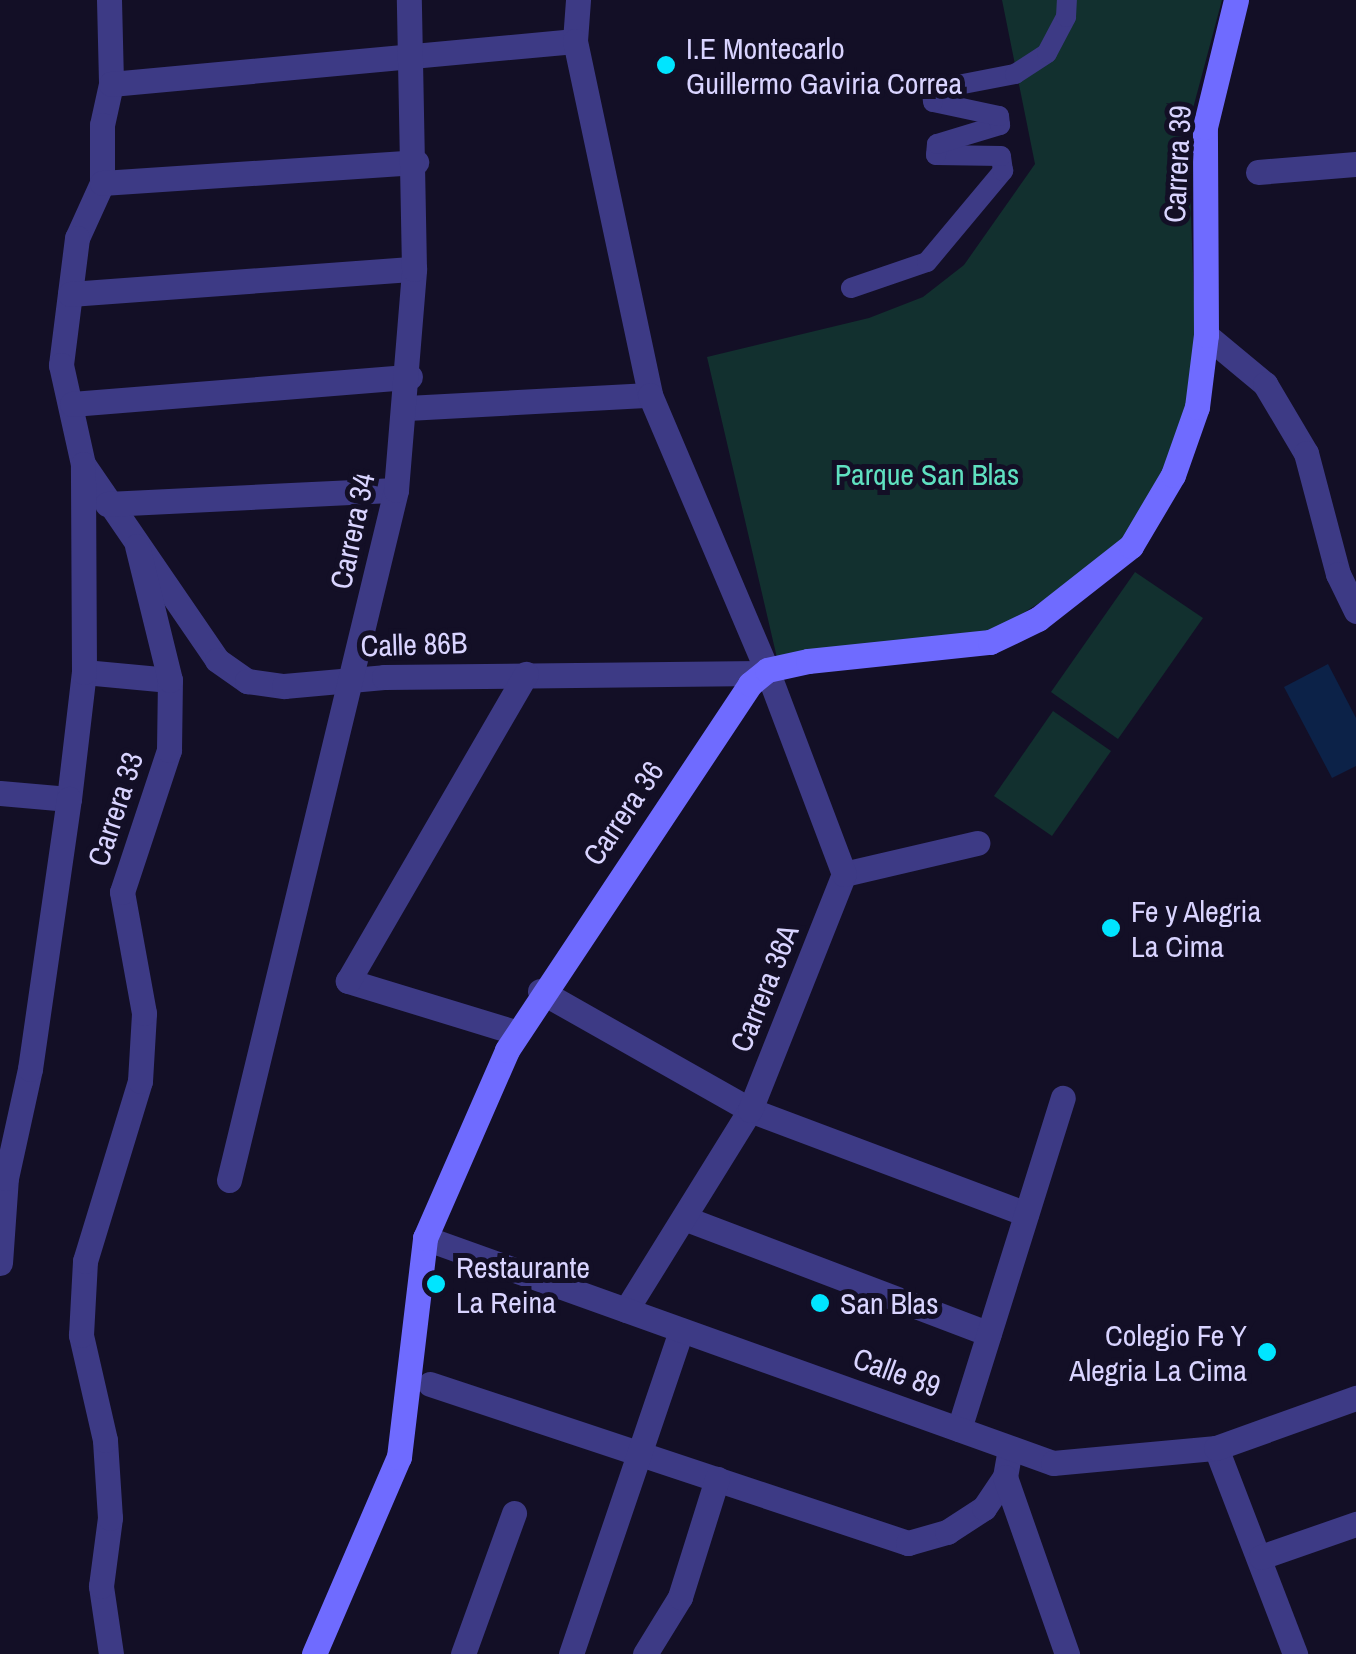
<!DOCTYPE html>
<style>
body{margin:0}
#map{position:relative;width:1356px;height:1654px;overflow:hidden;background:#130f26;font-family:"Archivo Narrow",sans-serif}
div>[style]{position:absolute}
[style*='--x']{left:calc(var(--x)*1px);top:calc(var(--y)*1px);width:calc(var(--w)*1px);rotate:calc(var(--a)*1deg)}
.green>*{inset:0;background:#12302f}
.water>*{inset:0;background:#0c2248}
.pedestrian>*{height:20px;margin:-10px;padding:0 10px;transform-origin:10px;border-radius:10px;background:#3d3a85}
.minor>*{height:25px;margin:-12.5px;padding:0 12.5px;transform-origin:12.5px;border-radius:12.5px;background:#3d3a85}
.tertiary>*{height:25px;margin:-12.5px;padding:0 12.5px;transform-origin:12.5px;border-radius:12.5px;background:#3d3a85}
.secondary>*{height:25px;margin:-12.5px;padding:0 12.5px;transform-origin:12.5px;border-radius:12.5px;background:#6f6bff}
.dots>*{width:28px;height:28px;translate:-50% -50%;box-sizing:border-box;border:5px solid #130f26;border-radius:50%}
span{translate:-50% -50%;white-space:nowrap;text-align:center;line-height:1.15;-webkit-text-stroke:10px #130f26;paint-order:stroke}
.poi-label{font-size:30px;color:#d9d4ff}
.left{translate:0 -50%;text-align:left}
.right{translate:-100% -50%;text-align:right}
.street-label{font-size:30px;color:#d9d4ff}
.park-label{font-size:30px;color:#5fe0c0}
</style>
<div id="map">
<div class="green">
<i style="clip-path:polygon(1002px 0,1222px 0,1188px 127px,1195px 331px,1189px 404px,1167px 471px,1125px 540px,1079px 578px,988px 635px,777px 658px,707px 357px,869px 318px,923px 297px,964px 265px,1035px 164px)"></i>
<i style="clip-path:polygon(1135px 572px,1203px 618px,1118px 739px,1051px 692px)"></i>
<i style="clip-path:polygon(1053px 711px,1111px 751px,1052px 836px,994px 796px)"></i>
</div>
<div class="water">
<i style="clip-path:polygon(1328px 664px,1356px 718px,1356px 766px,1332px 778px,1284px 687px)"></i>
</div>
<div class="pedestrian">
<i style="--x:851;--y:288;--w:80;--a:-18.9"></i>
<i style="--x:927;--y:262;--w:119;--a:-50.1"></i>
<i style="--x:1003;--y:171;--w:15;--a:-98"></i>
<i style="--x:1001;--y:156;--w:65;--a:-179.1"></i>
<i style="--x:936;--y:155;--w:11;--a:-85"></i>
<i style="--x:937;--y:144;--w:66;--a:-16.8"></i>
<i style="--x:1000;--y:125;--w:9;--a:-96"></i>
<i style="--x:999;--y:116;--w:67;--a:-168"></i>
<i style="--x:933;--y:102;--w:12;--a:-95"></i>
<i style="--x:932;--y:90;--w:85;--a:-10.9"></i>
<i style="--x:1015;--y:74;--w:38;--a:-33"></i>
<i style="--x:1047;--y:53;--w:41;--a:-62.2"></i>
<i style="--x:1066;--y:17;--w:17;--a:-87"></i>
</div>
<div class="minor">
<i style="--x:109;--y:0;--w:84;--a:88.6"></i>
<i style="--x:111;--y:84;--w:42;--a:102.4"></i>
<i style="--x:102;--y:125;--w:58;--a:90"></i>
<i style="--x:102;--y:183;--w:60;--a:114.4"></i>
<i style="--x:77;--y:238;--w:128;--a:97.2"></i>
<i style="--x:61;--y:365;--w:101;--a:77.5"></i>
<i style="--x:83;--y:464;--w:237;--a:55.6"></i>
<i style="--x:217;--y:660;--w:37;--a:35"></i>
<i style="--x:247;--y:681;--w:37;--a:8"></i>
<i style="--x:284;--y:686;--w:100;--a:-5.1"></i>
<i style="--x:384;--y:677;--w:376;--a:-0.6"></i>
<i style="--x:111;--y:84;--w:466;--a:-5.3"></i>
<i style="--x:1258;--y:172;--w:98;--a:-4.7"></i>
<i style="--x:102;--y:183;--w:315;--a:-3.8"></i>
<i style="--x:70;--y:294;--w:345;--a:-4.2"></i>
<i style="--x:1206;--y:335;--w:77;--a:39.7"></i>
<i style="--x:1265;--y:384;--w:80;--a:59.3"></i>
<i style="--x:1306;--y:453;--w:125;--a:75.2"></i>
<i style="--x:1338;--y:574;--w:41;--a:64.1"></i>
<i style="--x:72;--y:404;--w:339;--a:-4.6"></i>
<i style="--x:407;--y:408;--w:243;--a:-3.1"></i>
<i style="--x:107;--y:504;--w:289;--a:-2.8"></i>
<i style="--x:84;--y:672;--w:86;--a:5.3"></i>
<i style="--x:0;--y:793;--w:69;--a:5"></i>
<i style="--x:69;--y:799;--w:128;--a:-83.3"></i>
<i style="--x:84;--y:672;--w:208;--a:-90.3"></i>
<i style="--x:844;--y:874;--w:137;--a:-13.1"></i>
<i style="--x:540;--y:991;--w:241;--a:29.5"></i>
<i style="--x:750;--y:1110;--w:295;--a:20.6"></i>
<i style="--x:515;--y:1032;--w:175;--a:-163"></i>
<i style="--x:348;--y:981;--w:355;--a:-59.9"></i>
<i style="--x:229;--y:1180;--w:710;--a:-76.39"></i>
<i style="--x:396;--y:490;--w:222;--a:-85.3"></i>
<i style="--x:414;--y:269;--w:269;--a:-91.1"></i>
<i style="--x:684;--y:1218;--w:326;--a:20.8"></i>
<i style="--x:0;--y:1263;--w:85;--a:-86"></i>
<i style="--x:6;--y:1178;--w:112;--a:-77.6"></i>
<i style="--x:30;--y:1069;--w:273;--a:-81.8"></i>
<i style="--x:626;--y:1310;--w:235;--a:-58.2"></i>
<i style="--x:750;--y:1110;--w:254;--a:-68.3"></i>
<i style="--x:844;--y:874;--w:218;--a:-110.7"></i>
<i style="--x:430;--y:1384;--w:504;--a:18.4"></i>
<i style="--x:908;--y:1543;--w:41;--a:-15.8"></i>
<i style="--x:947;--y:1532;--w:44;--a:-33"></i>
<i style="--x:984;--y:1508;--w:37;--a:-56"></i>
<i style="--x:1005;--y:1477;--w:29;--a:-80"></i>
<i style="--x:959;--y:1429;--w:347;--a:-72.6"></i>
<i style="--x:1216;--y:1448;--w:221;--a:69"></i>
<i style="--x:1005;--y:1477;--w:188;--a:70.7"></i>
<i style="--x:1261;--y:1557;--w:101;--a:-19.2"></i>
<i style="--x:111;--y:1654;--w:69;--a:-98.4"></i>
<i style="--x:101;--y:1586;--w:69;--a:-82.5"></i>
<i style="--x:110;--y:1518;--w:78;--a:-93.7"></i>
<i style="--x:105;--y:1440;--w:108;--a:-102.9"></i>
<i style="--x:81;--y:1335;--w:74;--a:-86.9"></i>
<i style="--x:85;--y:1261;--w:188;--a:-73"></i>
<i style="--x:140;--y:1081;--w:68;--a:-86.6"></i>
<i style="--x:144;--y:1013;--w:123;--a:-100.3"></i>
<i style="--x:122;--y:892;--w:150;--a:-71.7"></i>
<i style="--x:169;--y:750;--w:70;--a:-89.2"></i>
<i style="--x:170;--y:680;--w:138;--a:-103.8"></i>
<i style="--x:463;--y:1654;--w:150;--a:-70.1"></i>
<i style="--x:571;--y:1654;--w:342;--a:-71.2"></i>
<i style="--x:645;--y:1654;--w:67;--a:-58.4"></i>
<i style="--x:680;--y:1597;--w:124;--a:-72.6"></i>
</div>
<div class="tertiary">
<i style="--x:578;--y:0;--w:41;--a:94.2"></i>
<i style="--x:575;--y:41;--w:362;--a:78"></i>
<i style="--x:650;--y:395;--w:299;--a:67"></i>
<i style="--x:425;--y:1238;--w:667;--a:19.71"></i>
<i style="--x:1053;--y:1463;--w:164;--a:-5.3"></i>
<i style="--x:1216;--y:1448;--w:149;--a:-19.7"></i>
</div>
<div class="secondary">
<i style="--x:314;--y:1654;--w:215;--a:-66.7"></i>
<i style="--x:399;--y:1457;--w:221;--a:-83.2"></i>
<i style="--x:425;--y:1238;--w:205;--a:-66.4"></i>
<i style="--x:507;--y:1050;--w:439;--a:-56.4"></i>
<i style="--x:750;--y:684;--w:22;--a:-39"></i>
<i style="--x:767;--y:670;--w:42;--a:-12.4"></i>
<i style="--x:808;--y:661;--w:183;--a:-6"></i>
<i style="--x:990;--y:642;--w:53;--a:-25.6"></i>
<i style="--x:1038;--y:619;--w:118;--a:-38.1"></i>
<i style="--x:1131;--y:546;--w:82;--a:-59.4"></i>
<i style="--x:1173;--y:475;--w:72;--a:-70.6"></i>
<i style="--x:1197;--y:407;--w:73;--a:-82.9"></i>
<i style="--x:1206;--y:335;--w:208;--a:-90.3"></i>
<i style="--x:1205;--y:127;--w:131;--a:-76.3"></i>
</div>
<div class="dots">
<i style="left:666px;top:65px;background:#00e5ff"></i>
<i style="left:1111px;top:928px;background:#00e5ff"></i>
<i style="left:436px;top:1284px;background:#00e5ff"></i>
<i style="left:820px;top:1303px;background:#00e5ff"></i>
<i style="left:1267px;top:1352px;background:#00e5ff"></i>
</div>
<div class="poi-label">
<span class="left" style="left:686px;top:65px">I.E Montecarlo<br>Guillermo Gaviria Correa</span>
<span class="left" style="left:1131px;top:928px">Fe y Alegria<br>La Cima</span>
<span class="left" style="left:456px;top:1284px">Restaurante<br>La Reina</span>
<span class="left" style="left:840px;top:1303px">San Blas</span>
<span class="right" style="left:1247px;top:1352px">Colegio Fe Y<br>Alegria La Cima</span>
</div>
<div class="street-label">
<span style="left:1177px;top:164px;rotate:-87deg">Carrera 39</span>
<span style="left:352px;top:531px;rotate:-78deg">Carrera 34</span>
<span style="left:414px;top:644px;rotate:-2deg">Calle 86B</span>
<span style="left:115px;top:809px;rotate:-72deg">Carrera 33</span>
<span style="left:623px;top:813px;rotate:-56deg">Carrera 36</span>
<span style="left:764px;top:988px;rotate:-68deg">Carrera 36A</span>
<span style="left:897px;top:1372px;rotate:20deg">Calle 89</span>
</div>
<div class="park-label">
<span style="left:927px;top:474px">Parque San Blas</span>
</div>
</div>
